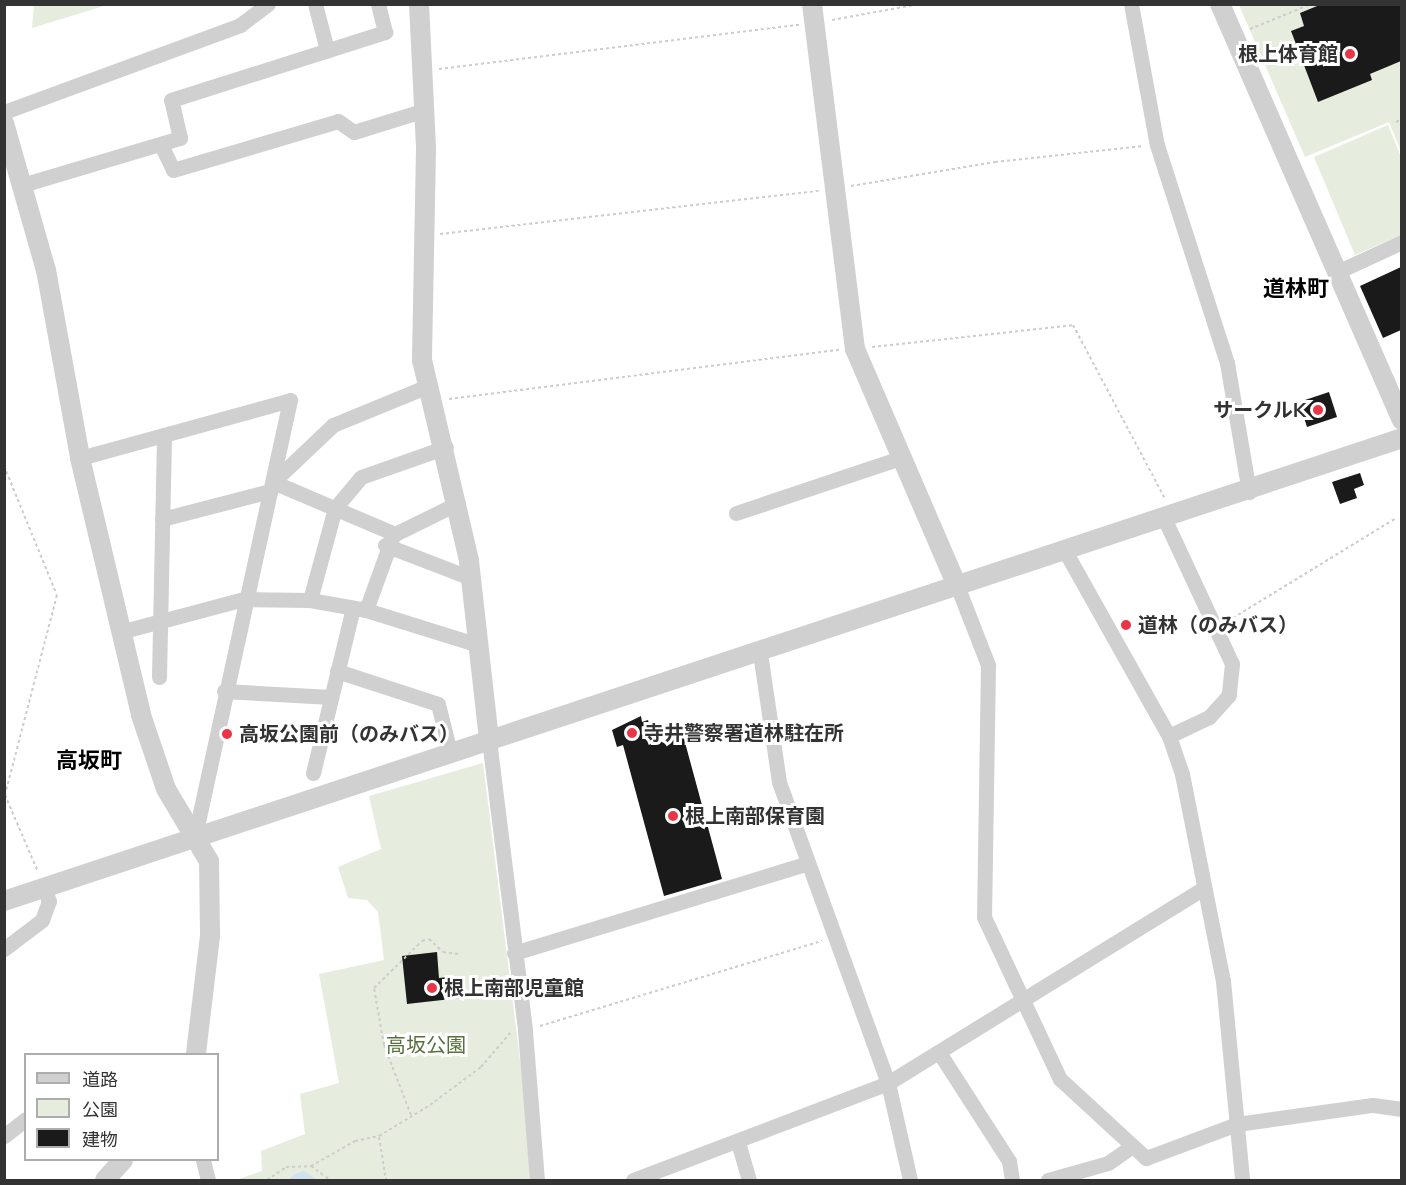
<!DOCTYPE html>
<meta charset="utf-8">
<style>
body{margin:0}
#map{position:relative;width:1406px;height:1185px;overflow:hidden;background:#fff;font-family:"Nunito Sans","Noto Sans JP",sans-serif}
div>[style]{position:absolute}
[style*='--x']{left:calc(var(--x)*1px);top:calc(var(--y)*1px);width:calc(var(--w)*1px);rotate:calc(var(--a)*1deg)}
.green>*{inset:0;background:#e6ecde}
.water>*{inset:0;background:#cee2ef}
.building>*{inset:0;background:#1a1a1a}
.path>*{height:2px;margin-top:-1px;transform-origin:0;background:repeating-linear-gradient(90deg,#cdcdcd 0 3px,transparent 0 6px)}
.minor>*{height:15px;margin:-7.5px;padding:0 7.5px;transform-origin:7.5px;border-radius:7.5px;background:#d0d0d0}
.tertiary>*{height:20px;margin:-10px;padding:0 10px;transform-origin:10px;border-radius:10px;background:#d0d0d0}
.dots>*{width:16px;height:16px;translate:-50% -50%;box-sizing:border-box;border:3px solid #fff;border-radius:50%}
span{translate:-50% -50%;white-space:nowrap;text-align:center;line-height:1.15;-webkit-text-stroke:6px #fff;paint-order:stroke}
.poi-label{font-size:20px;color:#333;font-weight:700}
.right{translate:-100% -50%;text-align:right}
.left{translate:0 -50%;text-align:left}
.park-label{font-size:20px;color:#57713e}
.quarter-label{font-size:22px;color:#000;font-weight:700}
.frame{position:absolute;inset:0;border:6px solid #333;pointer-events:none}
.legend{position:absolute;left:24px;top:1053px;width:195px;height:108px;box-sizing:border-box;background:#fff;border:2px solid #adadad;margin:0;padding:8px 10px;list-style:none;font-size:18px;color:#333}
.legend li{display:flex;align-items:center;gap:12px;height:30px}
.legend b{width:30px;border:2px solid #adadad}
</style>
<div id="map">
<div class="green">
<i style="clip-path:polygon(34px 5px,34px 4px,107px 5px,32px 28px)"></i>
<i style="clip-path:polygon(1239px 5px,1401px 5px,1401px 151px,1389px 122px,1305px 157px)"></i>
<i style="clip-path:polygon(1388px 125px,1401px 157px,1401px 235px,1355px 255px,1314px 157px)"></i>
<i style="clip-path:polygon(483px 763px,535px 1180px,236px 1180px,262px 1171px,261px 1151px,305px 1134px,300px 1094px,339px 1083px,319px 974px,384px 960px,378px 912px,367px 900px,348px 898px,338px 867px,381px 849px,369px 796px)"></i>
</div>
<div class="water">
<i style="clip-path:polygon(304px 1171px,317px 1180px,288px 1180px,295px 1174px)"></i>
</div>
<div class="building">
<i style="clip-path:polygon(1322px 4px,1401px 4px,1401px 61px,1370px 74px,1372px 80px,1318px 102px,1291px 31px,1304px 26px,1300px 13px)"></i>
<i style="clip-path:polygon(1401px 267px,1401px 330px,1383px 338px,1360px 286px)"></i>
<i style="clip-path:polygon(1329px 392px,1337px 417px,1307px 427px,1299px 402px)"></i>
<i style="clip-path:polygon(1360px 473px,1364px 485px,1354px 489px,1357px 498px,1340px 504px,1332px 482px)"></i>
<i style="clip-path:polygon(641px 716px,642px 722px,648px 720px,654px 743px,683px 735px,722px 879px,664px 896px,623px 745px,617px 747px,612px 730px)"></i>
<i style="clip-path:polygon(437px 952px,439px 978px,457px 976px,460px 998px,407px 1004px,402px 956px)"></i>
</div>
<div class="path">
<i style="--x:832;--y:20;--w:89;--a:-10.3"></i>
<i style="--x:1250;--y:29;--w:66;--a:-22.3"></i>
<i style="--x:439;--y:69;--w:363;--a:-7"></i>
<i style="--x:1396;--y:122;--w:7;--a:-27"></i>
<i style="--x:851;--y:186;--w:146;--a:-9.5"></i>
<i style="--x:995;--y:162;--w:149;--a:-6.2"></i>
<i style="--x:440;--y:234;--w:381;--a:-6.5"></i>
<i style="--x:872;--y:347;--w:202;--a:-6.2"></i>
<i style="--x:1073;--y:325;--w:197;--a:62.1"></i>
<i style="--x:449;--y:399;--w:393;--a:-7.2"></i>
<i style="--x:4;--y:466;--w:139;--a:67.7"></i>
<i style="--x:57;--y:595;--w:207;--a:104.6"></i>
<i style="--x:5;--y:795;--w:84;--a:66.8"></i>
<i style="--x:1228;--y:621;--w:197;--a:-31.5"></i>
<i style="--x:540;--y:1026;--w:295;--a:-16.8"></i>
<i style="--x:411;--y:1115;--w:75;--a:-111.1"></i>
<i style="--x:384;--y:1045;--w:58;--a:-100"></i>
<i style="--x:374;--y:988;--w:67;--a:-44.4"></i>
<i style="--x:422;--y:941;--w:7;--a:-16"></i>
<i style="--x:429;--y:939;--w:19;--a:43"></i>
<i style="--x:443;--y:952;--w:16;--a:7"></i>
<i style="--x:379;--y:1137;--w:44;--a:80.8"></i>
<i style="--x:311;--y:1166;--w:24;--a:36"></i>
<i style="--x:267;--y:1180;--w:23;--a:-34"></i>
<i style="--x:286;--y:1167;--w:25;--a:-2"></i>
<i style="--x:311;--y:1166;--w:51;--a:-29.6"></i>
<i style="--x:355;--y:1141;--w:25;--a:-12"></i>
<i style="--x:379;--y:1136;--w:60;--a:-31.3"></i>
<i style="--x:430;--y:1105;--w:64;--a:-36.7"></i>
<i style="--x:481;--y:1067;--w:46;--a:-49.4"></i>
</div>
<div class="minor">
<i style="--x:315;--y:4;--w:48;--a:75.4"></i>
<i style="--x:1131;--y:4;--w:143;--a:79.6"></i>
<i style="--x:1157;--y:145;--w:229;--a:72.2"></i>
<i style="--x:1227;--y:363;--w:131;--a:80.3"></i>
<i style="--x:4;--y:112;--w:252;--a:-20.2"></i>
<i style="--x:240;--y:25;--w:35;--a:-37"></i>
<i style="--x:162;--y:147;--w:25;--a:64"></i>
<i style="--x:173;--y:170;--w:172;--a:-16.5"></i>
<i style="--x:338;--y:121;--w:19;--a:35"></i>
<i style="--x:354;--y:132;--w:74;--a:-17.2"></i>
<i style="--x:22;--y:185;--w:165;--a:-16.6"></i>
<i style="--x:180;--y:138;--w:39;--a:-103"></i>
<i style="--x:171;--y:100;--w:225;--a:-17.6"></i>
<i style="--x:385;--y:32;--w:29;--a:-104"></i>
<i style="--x:1337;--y:272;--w:72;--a:-24.8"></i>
<i style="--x:428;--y:386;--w:103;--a:157.7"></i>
<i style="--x:333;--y:425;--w:83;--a:136.5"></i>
<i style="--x:273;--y:482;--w:133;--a:23.1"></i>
<i style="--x:395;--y:534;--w:70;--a:-26.2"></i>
<i style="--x:80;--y:458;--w:218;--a:-15.4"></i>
<i style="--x:290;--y:400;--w:450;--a:102.3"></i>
<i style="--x:736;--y:513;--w:176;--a:-18.5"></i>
<i style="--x:1164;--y:518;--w:161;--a:65"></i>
<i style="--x:1232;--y:664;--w:31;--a:96"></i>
<i style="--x:1229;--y:695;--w:30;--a:132"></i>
<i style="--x:1209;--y:717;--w:44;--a:154.6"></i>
<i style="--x:162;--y:519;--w:112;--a:-14.5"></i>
<i style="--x:385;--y:545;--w:92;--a:21"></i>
<i style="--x:1065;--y:551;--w:212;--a:60.7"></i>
<i style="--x:1169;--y:736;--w:40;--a:71.1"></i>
<i style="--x:1182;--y:774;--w:211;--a:78.8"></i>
<i style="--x:1223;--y:981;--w:200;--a:84.5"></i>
<i style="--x:958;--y:588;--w:83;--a:68.7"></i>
<i style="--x:988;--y:665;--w:252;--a:90.9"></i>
<i style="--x:984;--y:917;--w:179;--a:64.9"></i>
<i style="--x:1060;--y:1079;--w:117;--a:42.6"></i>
<i style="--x:1146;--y:1158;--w:97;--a:-20.5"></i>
<i style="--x:1237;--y:1124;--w:137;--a:-8"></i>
<i style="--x:1373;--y:1105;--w:29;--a:8"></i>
<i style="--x:310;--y:600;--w:95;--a:-74.8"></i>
<i style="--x:335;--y:508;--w:40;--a:-50"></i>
<i style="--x:361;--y:477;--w:90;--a:-19.4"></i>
<i style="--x:366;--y:610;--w:77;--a:-70.1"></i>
<i style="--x:120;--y:632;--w:128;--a:-14.9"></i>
<i style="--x:244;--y:599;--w:66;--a:0.9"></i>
<i style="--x:310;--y:600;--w:57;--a:10.1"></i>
<i style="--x:366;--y:610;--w:114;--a:17.3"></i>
<i style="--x:760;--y:653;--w:130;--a:81.6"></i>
<i style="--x:779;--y:782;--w:320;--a:70.1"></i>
<i style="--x:888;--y:1083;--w:99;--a:77.2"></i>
<i style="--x:337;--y:671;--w:106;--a:18.1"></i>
<i style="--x:438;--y:704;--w:49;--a:76"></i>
<i style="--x:159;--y:677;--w:242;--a:-88.8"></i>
<i style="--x:224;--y:691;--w:107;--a:3.2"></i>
<i style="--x:489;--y:740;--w:293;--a:82.9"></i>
<i style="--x:525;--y:1031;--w:149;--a:85.4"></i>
<i style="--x:313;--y:773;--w:170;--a:-76.4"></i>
<i style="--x:4;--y:949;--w:48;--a:-37.3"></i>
<i style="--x:42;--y:920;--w:20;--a:-70"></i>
<i style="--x:49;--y:901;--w:15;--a:-110"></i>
<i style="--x:514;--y:953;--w:307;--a:-17"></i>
<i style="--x:940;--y:1054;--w:127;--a:57.2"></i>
<i style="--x:1009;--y:1161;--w:19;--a:81"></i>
<i style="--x:4;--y:1136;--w:28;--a:-38"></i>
<i style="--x:738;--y:1142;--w:40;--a:74"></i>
<i style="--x:203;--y:1160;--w:21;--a:76"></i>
<i style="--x:633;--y:1180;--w:273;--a:-20.8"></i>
<i style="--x:888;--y:1083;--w:371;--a:-31.7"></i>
<i style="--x:1048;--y:1180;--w:62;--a:-15.8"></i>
<i style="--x:1108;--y:1163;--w:28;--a:-35"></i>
</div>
<div class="tertiary">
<i style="--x:419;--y:4;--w:145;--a:87.2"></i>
<i style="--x:426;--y:149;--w:211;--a:91.1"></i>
<i style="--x:422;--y:360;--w:206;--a:76.8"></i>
<i style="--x:469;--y:561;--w:180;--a:83.6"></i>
<i style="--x:812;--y:4;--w:348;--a:82.9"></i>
<i style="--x:855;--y:349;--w:260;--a:66.7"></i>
<i style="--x:1220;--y:4;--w:454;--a:66.4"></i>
<i style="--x:4;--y:123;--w:153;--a:74.1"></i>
<i style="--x:46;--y:270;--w:191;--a:79.7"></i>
<i style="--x:80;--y:458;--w:264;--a:76.6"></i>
<i style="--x:141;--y:715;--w:78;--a:71.3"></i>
<i style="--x:166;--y:789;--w:84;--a:59.2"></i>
<i style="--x:209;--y:861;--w:75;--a:89.2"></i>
<i style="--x:210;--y:936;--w:119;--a:96.8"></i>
<i style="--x:4;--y:901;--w:1473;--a:-18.32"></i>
<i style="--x:105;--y:1180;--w:27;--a:-48"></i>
</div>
<div class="dots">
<i style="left:1350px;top:54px;background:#ea3546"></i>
<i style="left:1318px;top:410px;background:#ea3546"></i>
<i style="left:1126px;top:625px;background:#ea3546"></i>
<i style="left:632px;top:733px;background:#ea3546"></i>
<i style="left:227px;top:734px;background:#ea3546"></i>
<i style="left:673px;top:816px;background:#ea3546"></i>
<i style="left:432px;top:988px;background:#ea3546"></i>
</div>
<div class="poi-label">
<span class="right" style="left:1338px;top:54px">根上体育館</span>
<span class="right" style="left:1306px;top:410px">サークルK</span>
<span class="left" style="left:1138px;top:625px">道林（のみバス）</span>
<span class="left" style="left:644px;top:733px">寺井警察署道林駐在所</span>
<span class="left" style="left:239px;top:734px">高坂公園前（のみバス）</span>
<span class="left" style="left:685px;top:816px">根上南部保育園</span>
<span class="left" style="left:444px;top:988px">根上南部児童館</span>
</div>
<div class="park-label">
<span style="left:426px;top:1045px">高坂公園</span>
</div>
<div class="quarter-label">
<span style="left:1296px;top:290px">道林町</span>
<span style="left:89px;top:762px">高坂町</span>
</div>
<div class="frame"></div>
<ul class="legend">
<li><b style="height:8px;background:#d0d0d0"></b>道路</li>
<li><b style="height:16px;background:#e6ecde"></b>公園</li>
<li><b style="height:16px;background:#1a1a1a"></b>建物</li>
</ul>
</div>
